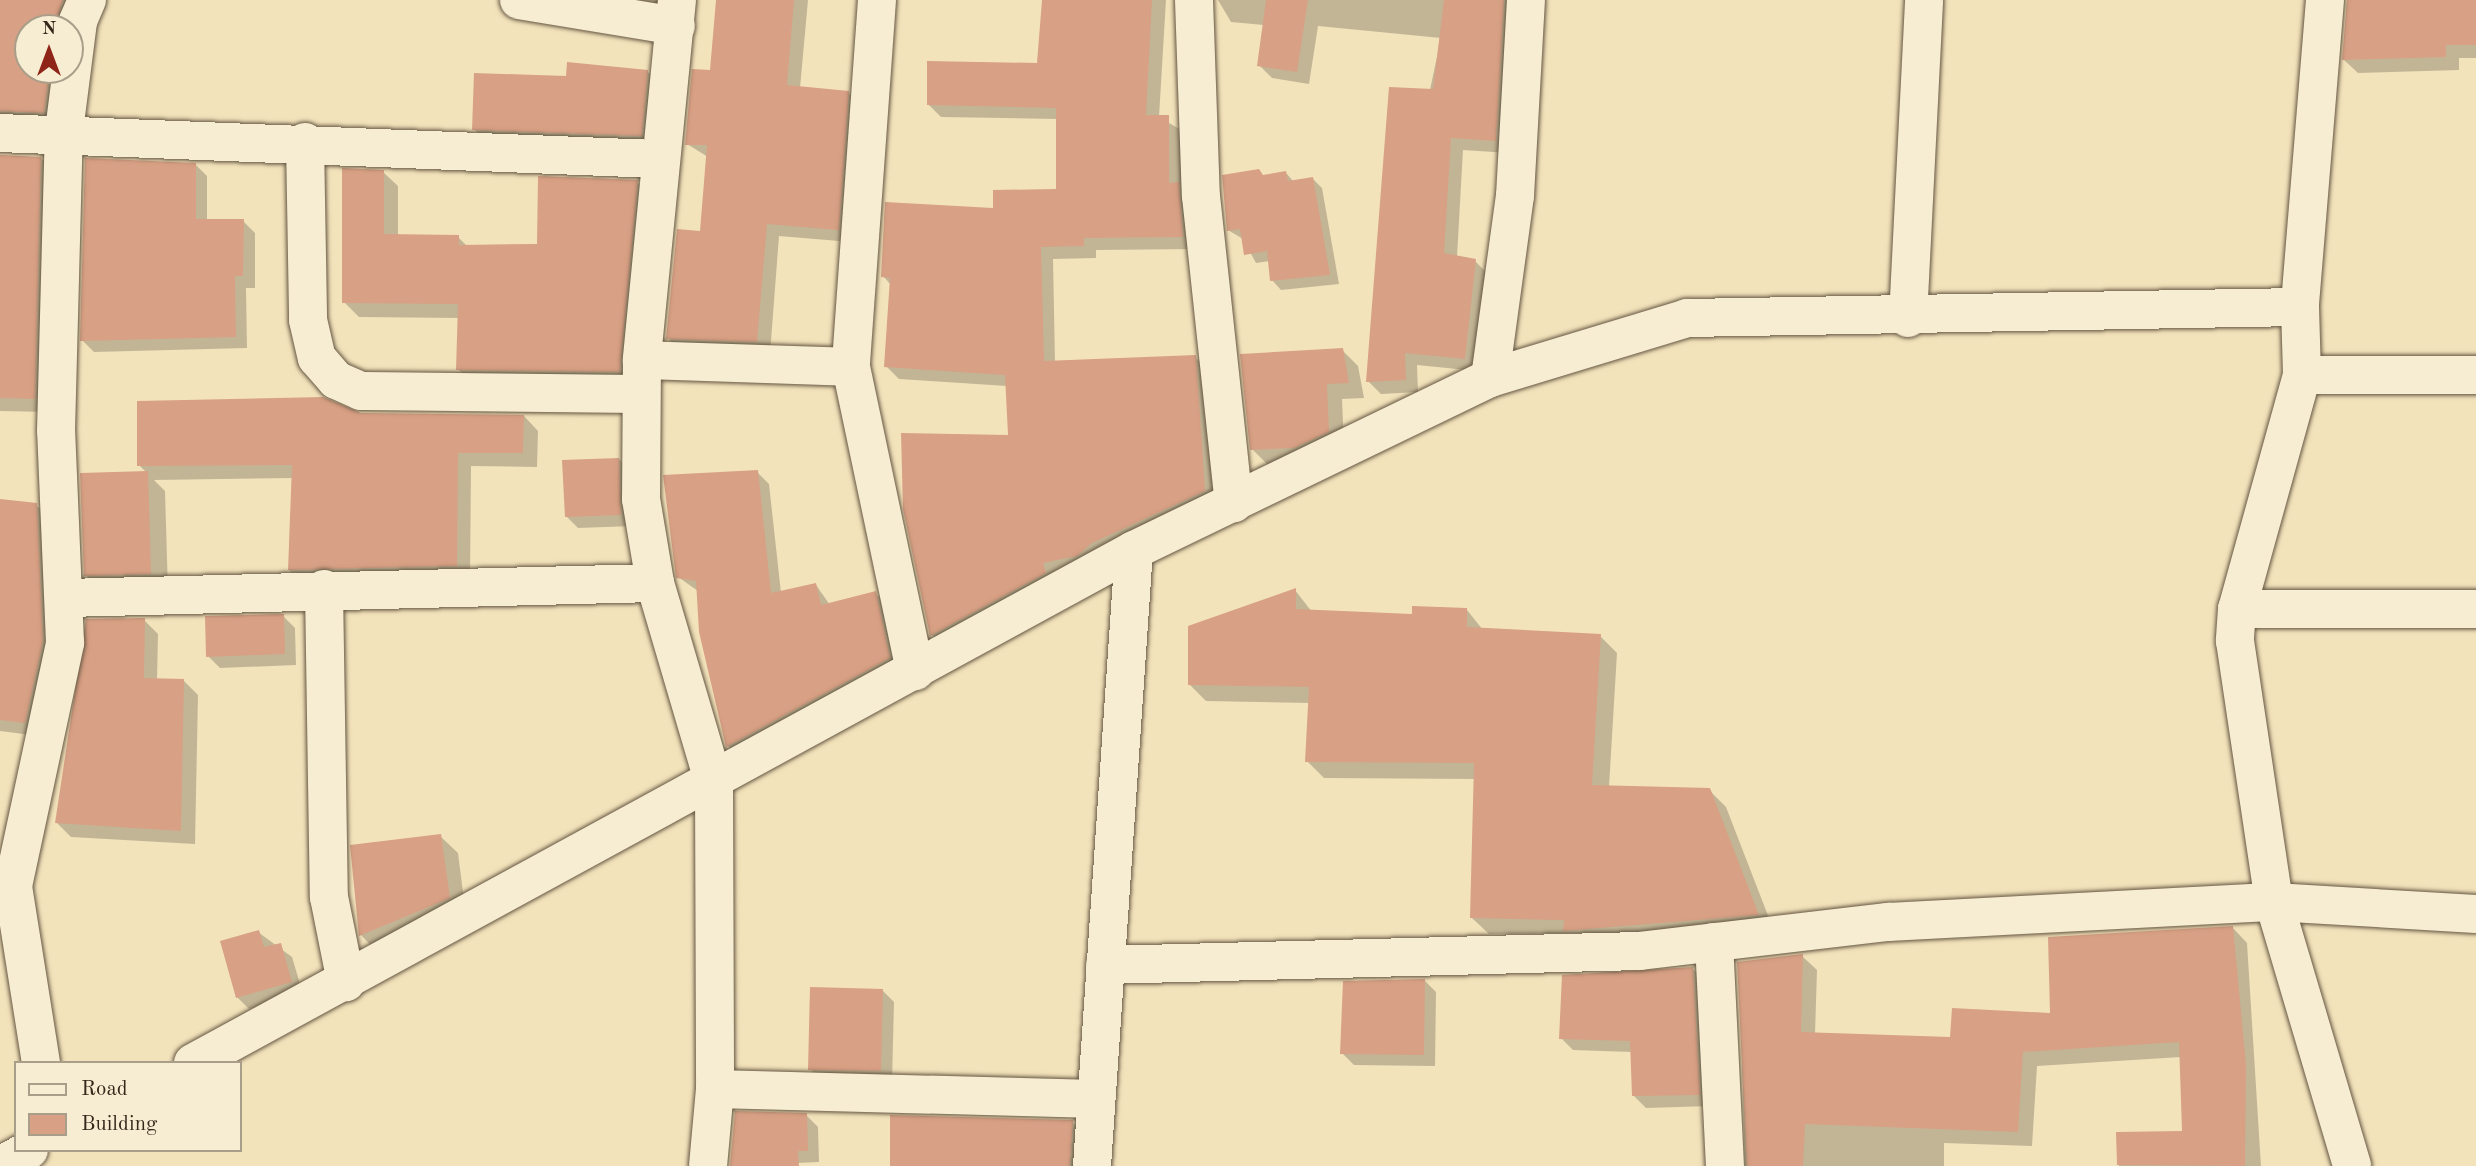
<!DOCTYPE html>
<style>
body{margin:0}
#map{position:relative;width:2476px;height:1166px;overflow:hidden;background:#f3e3bb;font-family:"Old Standard TT",serif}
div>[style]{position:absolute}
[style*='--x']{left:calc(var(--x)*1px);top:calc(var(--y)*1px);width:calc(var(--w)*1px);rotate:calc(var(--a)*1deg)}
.shadow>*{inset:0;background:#0003}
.building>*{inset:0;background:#d8a084}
.roads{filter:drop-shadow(0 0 2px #645642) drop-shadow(0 0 2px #645642)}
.minor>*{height:38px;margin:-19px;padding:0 19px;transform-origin:19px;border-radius:19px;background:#f7edd3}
span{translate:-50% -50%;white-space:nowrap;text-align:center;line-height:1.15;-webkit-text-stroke:5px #f7edd3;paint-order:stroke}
.legend{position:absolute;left:14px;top:1061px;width:228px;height:91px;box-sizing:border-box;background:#f7edd3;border:2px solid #a99e89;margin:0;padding:9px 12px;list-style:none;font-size:21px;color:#35271a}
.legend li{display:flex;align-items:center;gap:14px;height:35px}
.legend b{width:35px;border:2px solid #a99e89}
.north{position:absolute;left:14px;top:14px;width:70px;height:70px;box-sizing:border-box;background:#f7edd3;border:2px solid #a99e89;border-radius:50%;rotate:0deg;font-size:19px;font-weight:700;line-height:28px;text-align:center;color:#35271a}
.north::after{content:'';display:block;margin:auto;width:24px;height:32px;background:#8f2418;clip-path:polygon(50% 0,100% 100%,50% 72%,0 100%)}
</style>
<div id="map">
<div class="shadow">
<i style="clip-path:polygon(0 0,85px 0,70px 28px,28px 28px,28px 70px,65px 70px,58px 126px,0 133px)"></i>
<i style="clip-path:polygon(608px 0,669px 0,668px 7px)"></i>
<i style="clip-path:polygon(718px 0,808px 0,800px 88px,848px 92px,861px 105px,851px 242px,779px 236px,770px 354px,681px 351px,668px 338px,701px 233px,708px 157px,687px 144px,711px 72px)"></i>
<i style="clip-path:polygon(1044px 0,1166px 0,1159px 117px,1181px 130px,1181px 187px,1191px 197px,1195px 249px,1096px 250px,1096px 258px,1053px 259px,1055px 362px,1195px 357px,1208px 370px,1217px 504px,944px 648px,932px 635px,905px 509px,1010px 437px,1007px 386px,899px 379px,886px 366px,891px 285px,883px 276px,995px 210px,1058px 191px,1058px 119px,941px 117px,928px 104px,1039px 65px)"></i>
<i style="clip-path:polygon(1218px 0,1520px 0,1508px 153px,1463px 150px,1457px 257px,1475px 261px,1488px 274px,1477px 371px,1417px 365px,1418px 392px,1381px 394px,1368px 381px,1441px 38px,1318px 26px,1309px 84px,1272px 78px,1259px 65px,1264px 25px,1231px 22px)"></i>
<i style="clip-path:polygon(2347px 0,2476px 0,2476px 58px,2459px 58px,2459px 70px,2358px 73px,2344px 60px)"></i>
<i style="clip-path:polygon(647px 71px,659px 83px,653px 148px,486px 141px,474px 129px,567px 78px)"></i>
<i style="clip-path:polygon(0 155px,41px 158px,55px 172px,48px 412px,0 411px)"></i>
<i style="clip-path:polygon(195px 164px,207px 176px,207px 221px,243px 221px,255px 233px,255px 288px,246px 288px,247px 348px,94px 352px,82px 340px)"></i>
<i style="clip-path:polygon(383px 172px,398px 186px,398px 236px,458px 237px,468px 247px,539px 246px,637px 182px,651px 196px,634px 386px,473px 384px,458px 369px,459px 318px,359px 317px,344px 302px)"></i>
<i style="clip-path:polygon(1286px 173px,1294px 182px,1313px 179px,1322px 188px,1339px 284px,1281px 290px,1272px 280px,1270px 261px,1256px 263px,1243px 239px,1228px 230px,1264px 177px)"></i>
<i style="clip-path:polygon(1342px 350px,1358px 366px,1364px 398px,1342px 399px,1344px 447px,1268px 465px,1252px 449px)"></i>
<i style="clip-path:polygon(360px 415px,524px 416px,538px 431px,537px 467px,471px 466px,470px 580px,304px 584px,289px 570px,293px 478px,154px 480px,165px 491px,168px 591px,103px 593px,86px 575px,147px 473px,139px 465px)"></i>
<i style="clip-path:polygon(619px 459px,631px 471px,633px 526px,578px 528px,566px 516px)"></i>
<i style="clip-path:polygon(757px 472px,769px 484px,781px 593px,816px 585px,830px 605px,875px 593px,887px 605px,901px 670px,740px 758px,728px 746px,700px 632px,698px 591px,678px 577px)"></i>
<i style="clip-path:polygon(0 501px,36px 505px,50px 518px,56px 655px,39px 736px,0 731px)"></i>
<i style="clip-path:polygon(1295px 590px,1312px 612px,1413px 616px,1467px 610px,1483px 630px,1600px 636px,1617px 653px,1609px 787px,1709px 790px,1726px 807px,1774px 931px,1489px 934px,1472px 918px,1475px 779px,1324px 778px,1307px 761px,1310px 703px,1206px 701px,1190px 685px)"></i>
<i style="clip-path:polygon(283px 616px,295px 628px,296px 665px,220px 668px,208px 656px)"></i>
<i style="clip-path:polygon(144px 620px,158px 634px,157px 680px,184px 681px,198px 695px,195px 844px,71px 837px,57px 823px)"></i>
<i style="clip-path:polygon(440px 836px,458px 853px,466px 916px,378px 953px,361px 935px)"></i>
<i style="clip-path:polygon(2233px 928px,2247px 943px,2261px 1166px,2119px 1166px,2118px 1134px,2184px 1133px,2181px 1057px,2037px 1066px,2032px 1146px,1944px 1143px,1944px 1166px,1745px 1166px,1739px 963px,1802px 956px,1817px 970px,1815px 1034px,1952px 1039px,2052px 1015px)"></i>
<i style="clip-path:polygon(258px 932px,292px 957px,303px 994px,249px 1009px,237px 997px)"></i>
<i style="clip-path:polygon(1693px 969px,1705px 981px,1711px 1106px,1646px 1108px,1634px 1096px,1632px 1052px,1573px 1050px,1561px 1038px)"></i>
<i style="clip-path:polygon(1424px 980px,1436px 992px,1435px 1066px,1354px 1065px,1342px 1053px)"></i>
<i style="clip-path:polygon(882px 990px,894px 1002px,892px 1083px,822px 1081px,810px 1069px)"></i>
<i style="clip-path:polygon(806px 1115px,818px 1127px,819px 1162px,732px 1166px)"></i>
<i style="clip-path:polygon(1072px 1122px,1084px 1134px,1082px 1166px,891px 1166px)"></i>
</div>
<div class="building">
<i style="clip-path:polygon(0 0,63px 0,55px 28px,28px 28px,28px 70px,50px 70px,44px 113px,0 111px)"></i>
<i style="clip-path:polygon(716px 0,794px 0,787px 85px,849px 91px,839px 230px,767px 224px,757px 342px,666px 339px,677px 229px,700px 231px,707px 145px,685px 145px,692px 69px,710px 70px)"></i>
<i style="clip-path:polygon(1042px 0,1152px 0,1146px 115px,1169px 115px,1169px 183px,1179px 182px,1183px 237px,1084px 238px,1084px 246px,1041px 247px,1044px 361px,1196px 355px,1205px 491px,1092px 543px,1077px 556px,1043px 563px,1046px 573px,930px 636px,903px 509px,901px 433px,1008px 435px,1005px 375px,884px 367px,890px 278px,881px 277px,885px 202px,993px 208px,993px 190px,1056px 189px,1056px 108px,927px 105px,927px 61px,1037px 63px)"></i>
<i style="clip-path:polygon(1266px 0,1308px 0,1297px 72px,1257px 66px)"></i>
<i style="clip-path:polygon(1444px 0,1504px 0,1496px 141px,1451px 138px,1444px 253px,1476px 259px,1465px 359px,1405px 353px,1406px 380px,1366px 382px,1389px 87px,1433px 89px)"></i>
<i style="clip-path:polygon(2347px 0,2476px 0,2476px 45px,2446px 45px,2446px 57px,2342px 60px)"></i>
<i style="clip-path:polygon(567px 62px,648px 70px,642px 136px,472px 130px,474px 73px,566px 76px)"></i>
<i style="clip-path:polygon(0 155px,41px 157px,35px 399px,0 398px)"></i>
<i style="clip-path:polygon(85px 158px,196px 163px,196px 219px,244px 219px,243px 276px,235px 276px,236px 337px,80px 341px)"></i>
<i style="clip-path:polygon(342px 168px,384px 170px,384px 234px,459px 235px,459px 245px,537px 244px,538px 176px,638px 180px,620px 372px,456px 370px,458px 304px,342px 303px)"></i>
<i style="clip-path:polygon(1259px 169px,1263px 175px,1286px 171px,1288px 181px,1313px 177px,1330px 275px,1270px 281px,1267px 251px,1244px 255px,1240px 229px,1227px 231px,1222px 175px)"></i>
<i style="clip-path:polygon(1343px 348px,1349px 383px,1327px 384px,1329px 432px,1294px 448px,1250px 450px,1240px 354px)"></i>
<i style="clip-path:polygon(323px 397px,361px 413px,524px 415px,523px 453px,458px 453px,457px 566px,288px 570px,292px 465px,137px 466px,137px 401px)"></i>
<i style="clip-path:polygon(619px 458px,621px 515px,565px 517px,562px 460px)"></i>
<i style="clip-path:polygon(758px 470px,771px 593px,816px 583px,821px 605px,876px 591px,890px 658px,726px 747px,699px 632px,696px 581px,676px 578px,663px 475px)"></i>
<i style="clip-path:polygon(148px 471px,151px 574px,84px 576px,80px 473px)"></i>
<i style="clip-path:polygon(0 499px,37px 503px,43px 641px,25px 723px,0 720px)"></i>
<i style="clip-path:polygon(1296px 588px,1296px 609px,1412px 614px,1412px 606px,1467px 608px,1467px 627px,1601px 634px,1592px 785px,1710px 788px,1759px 915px,1563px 931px,1564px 920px,1470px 918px,1474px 763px,1305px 762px,1309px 687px,1188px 685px,1188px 626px)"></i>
<i style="clip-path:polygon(284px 614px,285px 654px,206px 657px,205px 616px)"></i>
<i style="clip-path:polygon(145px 618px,144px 678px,184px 679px,181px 831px,55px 823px,86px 619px)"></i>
<i style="clip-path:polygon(441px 834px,450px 898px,359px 936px,350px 845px)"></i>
<i style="clip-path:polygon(2233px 926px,2246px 1065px,2245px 1166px,2117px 1165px,2116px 1132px,2182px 1131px,2179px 1042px,2023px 1052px,2018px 1132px,1805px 1124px,1803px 1166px,1747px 1166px,1737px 962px,1803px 954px,1801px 1032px,1950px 1037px,1952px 1008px,2050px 1013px,2048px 937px)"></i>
<i style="clip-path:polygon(259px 930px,264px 947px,281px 943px,292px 982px,236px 998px,220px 941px)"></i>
<i style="clip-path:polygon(1693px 967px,1700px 1095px,1632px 1096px,1630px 1041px,1559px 1039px,1562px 975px)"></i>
<i style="clip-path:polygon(1425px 979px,1424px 1055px,1340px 1054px,1343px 981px)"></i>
<i style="clip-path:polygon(810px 987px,883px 989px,881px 1071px,808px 1070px)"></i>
<i style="clip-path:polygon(735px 1111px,807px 1113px,808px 1151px,798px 1151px,799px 1166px,730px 1166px)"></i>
<i style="clip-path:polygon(890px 1115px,1073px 1120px,1070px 1166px,890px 1166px)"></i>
</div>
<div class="roads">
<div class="minor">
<i style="--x:519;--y:0;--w:159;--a:9.4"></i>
<i style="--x:677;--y:0;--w:362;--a:95.6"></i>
<i style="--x:642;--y:360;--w:139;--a:90.4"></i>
<i style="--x:641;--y:499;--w:85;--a:80.5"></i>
<i style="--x:655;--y:583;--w:209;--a:73.6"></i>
<i style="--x:714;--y:783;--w:306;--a:89.8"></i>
<i style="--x:715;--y:1089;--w:77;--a:95.2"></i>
<i style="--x:877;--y:0;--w:368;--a:94.1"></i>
<i style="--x:851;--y:367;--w:311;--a:78.1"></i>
<i style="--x:1194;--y:0;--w:196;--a:88"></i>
<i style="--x:1201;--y:196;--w:309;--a:83.9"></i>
<i style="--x:2325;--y:0;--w:308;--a:94.7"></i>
<i style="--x:2300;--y:307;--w:68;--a:88.3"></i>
<i style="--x:2302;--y:375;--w:243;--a:105.5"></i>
<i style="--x:2237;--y:609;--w:32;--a:94"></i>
<i style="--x:2235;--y:641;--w:264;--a:81.5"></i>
<i style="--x:2274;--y:902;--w:275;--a:73.5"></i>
<i style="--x:0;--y:133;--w:658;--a:2.27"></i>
<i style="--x:305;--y:142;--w:178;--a:89"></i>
<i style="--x:308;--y:320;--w:39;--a:77"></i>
<i style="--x:317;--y:358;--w:29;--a:49"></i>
<i style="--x:336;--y:380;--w:27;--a:24"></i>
<i style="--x:361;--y:391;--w:280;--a:0.6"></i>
<i style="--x:1908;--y:318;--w:318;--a:-87.1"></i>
<i style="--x:642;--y:360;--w:209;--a:1.9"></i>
<i style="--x:2302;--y:375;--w:174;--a:0"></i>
<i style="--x:1490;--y:378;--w:184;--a:-82.2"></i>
<i style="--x:1515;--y:196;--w:196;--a:-86.8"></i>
<i style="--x:324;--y:589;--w:308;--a:89.1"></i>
<i style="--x:329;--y:897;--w:87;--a:78.7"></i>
<i style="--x:66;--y:598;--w:589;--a:-1.46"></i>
<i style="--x:2237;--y:609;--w:239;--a:0"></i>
<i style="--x:1714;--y:942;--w:224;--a:87.2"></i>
<i style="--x:1105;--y:965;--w:535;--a:-1.5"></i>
<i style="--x:1640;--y:951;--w:250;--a:-6.7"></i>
<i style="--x:1888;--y:922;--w:387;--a:-3"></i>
<i style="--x:2274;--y:902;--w:202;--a:3.4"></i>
<i style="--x:41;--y:1063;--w:179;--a:-99"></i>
<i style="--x:13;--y:886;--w:249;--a:-77.9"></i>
<i style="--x:65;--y:643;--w:212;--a:-92.4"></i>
<i style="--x:56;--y:431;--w:300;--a:-88.5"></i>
<i style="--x:64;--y:131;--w:111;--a:-82.7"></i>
<i style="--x:78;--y:21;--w:23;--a:-67"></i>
<i style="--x:193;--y:1063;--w:1072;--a:-28.6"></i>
<i style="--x:1134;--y:550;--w:395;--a:-25.8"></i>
<i style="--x:1490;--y:378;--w:206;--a:-16.9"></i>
<i style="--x:1687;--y:318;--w:613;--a:-1.03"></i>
<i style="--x:715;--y:1089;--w:381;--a:1.5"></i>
<i style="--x:0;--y:1166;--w:33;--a:-29"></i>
<i style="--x:1092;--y:1166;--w:617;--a:-86.1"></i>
</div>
</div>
<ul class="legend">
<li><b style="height:9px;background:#f7edd3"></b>Road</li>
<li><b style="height:19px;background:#d8a084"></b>Building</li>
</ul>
<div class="north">N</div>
</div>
